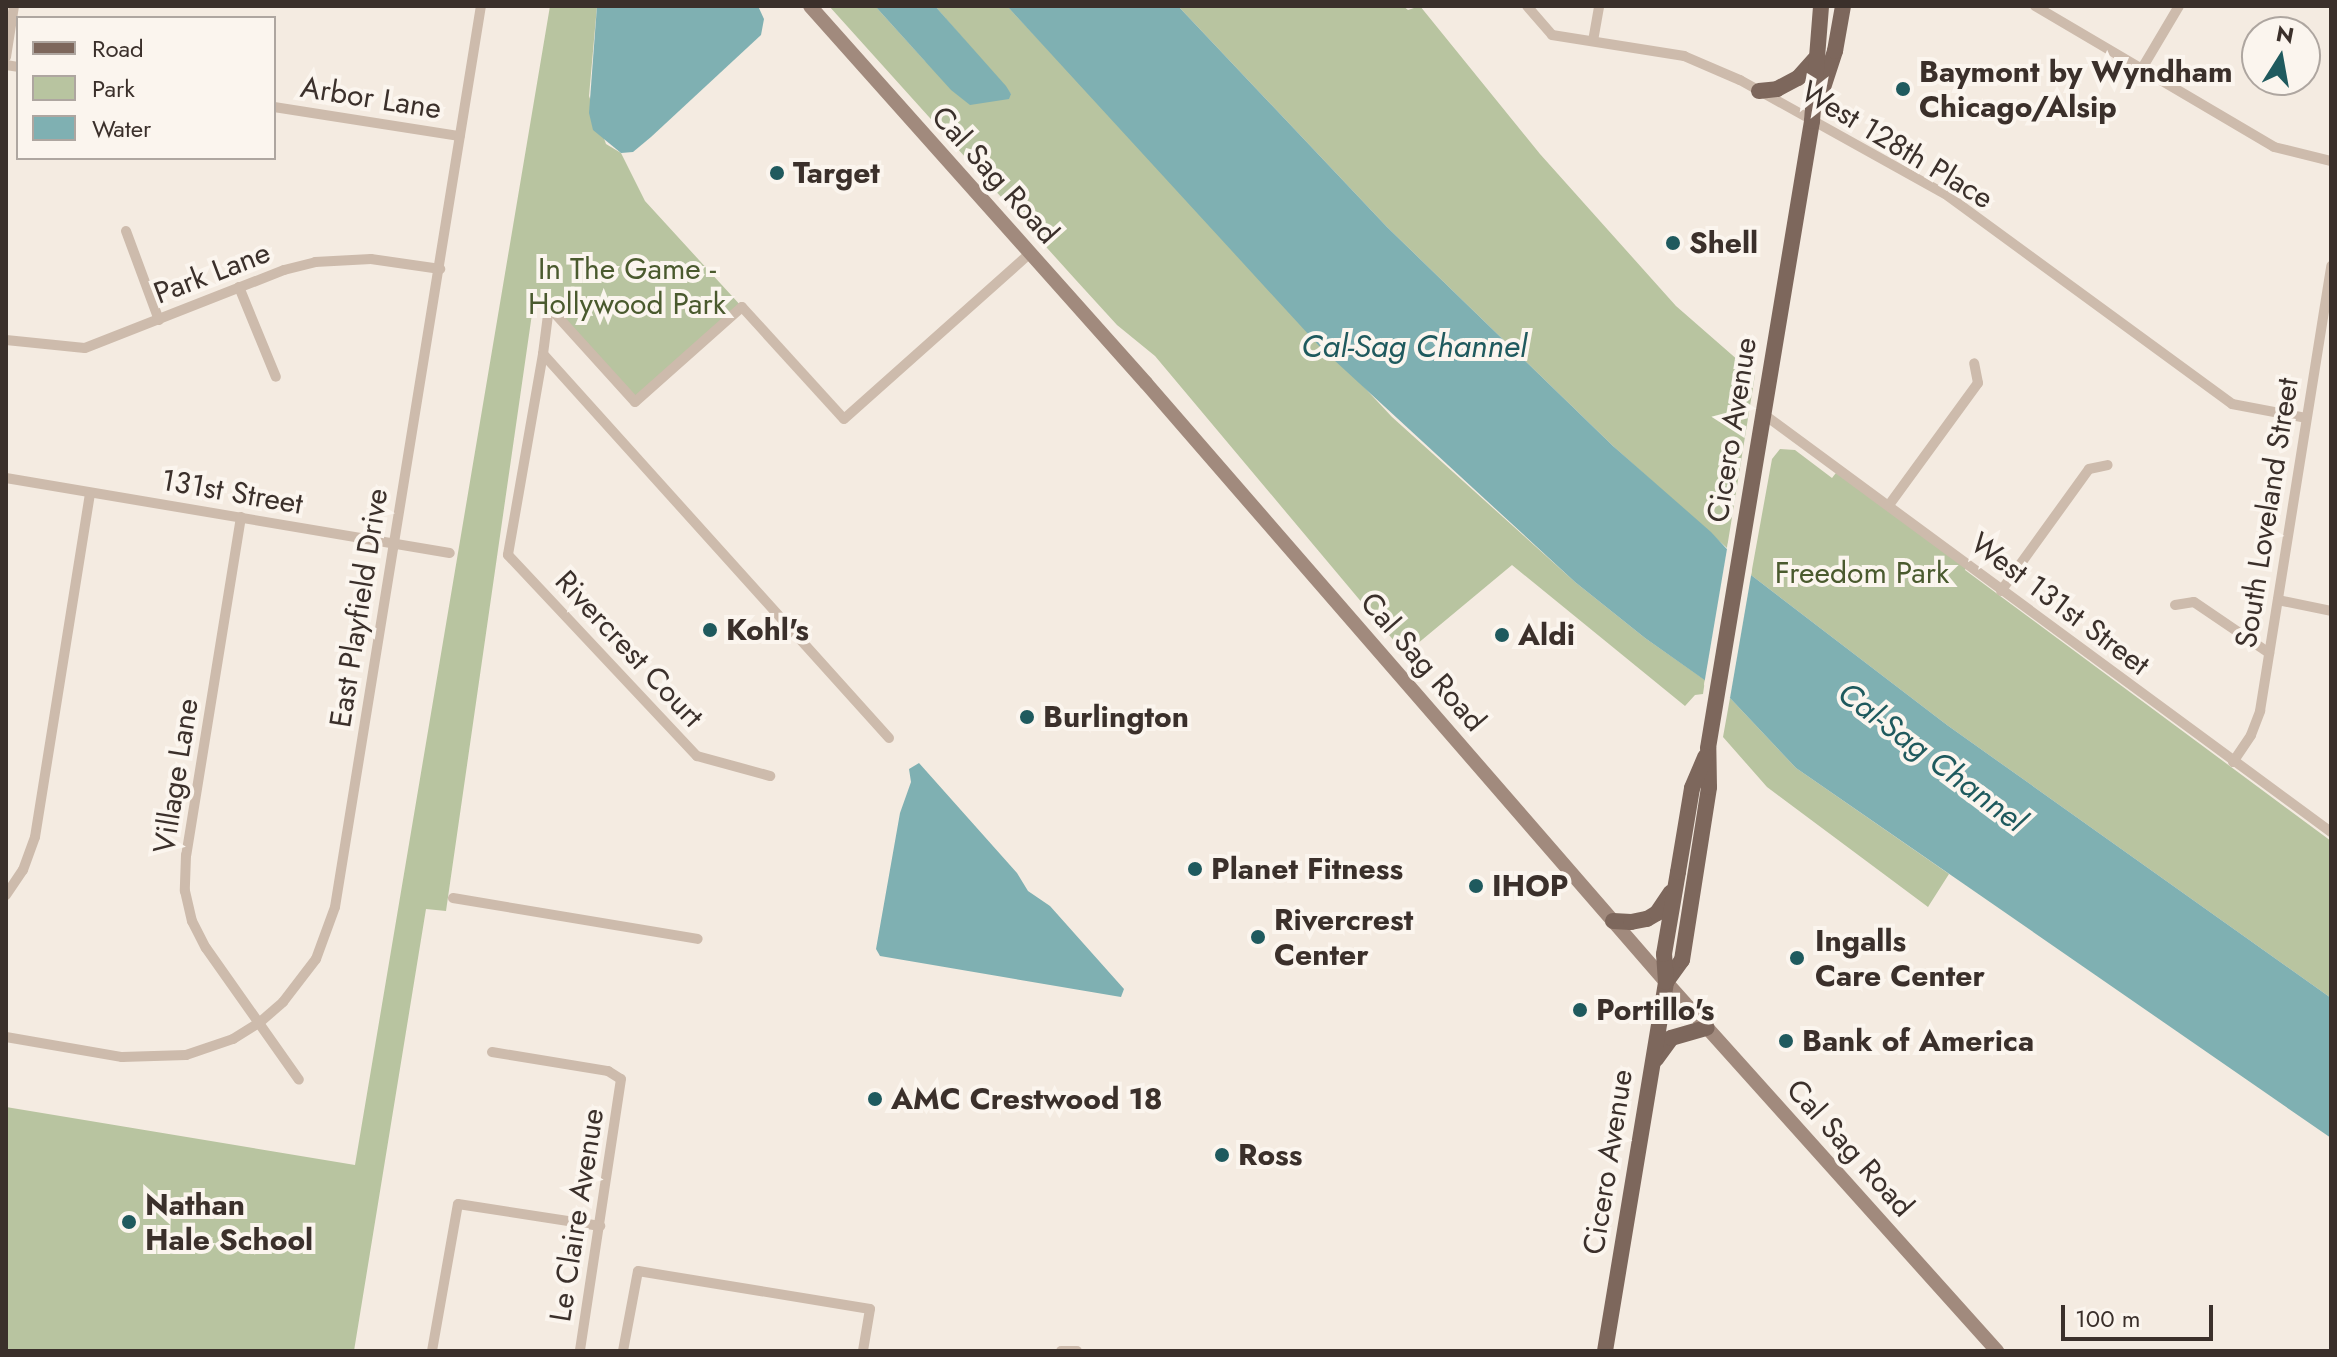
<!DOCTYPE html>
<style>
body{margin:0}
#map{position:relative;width:2337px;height:1357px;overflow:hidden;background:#f4ebe1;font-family:Jost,sans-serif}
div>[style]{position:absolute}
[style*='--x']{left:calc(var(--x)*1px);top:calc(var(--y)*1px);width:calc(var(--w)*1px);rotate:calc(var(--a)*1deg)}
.green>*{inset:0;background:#b8c4a0}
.water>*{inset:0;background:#7fb0b2}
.pier>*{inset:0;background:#f4ebe1}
.street>*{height:10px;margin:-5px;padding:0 5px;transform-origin:5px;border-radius:5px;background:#cdbbac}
.secondary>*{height:14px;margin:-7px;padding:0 7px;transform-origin:7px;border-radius:7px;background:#a18a7d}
.primary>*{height:16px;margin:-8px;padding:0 8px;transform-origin:8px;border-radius:8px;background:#7d675c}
.dots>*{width:22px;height:22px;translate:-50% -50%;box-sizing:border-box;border:4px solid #fbf5ee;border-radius:50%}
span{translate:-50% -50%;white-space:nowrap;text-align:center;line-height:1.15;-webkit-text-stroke:8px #fbf5ee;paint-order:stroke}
.poi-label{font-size:30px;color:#3b302b;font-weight:700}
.left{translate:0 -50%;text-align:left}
.street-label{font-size:30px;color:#3b302b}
.park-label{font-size:30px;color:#4a5a2e}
.water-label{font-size:32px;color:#1f5a5e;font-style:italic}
.frame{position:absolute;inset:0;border:8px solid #3b302b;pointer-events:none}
.legend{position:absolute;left:16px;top:16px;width:260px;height:144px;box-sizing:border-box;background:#fbf5ee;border:2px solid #aea6a0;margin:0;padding:10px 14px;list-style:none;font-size:24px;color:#3b302b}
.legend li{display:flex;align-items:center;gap:16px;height:40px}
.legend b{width:40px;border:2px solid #aea6a0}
.north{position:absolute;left:2241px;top:16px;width:80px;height:80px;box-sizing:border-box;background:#fbf5ee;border:2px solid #aea6a0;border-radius:50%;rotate:11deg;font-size:22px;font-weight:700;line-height:32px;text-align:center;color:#3b302b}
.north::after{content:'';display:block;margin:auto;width:28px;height:36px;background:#1f5a5e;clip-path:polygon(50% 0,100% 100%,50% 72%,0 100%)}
.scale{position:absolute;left:2061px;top:1305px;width:152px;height:36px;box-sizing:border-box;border:4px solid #3b302b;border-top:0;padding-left:10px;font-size:24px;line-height:28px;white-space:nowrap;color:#3b302b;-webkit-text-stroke:6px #fbf5ee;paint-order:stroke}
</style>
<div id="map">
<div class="green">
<i style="clip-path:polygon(550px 6px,597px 6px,589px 96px,606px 144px,621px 153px,645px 201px,742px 307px,635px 402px,535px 293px,446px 911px,426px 909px,354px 1351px,6px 1351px,6px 1107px,355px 1165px)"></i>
<i style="clip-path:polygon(829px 6px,875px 6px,925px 61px,1011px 94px,935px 6px,1007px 6px,1392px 417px,1575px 582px,1645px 638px,1705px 680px,1703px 694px,1695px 695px,1685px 706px,1512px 565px,1405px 654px,1155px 356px,1117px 325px,1075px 279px)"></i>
<i style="clip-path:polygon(1178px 6px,1403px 6px,1408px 10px,1420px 6px,1540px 154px,1676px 306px,1755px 375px,1727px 548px,1613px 446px,1387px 227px)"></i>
<i style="clip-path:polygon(1780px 449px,1795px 450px,1832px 478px,1839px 469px,1967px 565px,1965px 570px,2331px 841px,2331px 998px,1947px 725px,1751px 575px,1772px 459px)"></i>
<i style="clip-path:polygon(1730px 698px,1796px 768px,1949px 874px,1928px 907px,1767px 787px,1723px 737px)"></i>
</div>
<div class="water">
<i style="clip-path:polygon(597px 6px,758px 6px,764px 19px,761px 35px,651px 137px,633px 152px,621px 153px,593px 130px,589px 113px)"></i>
<i style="clip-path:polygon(875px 6px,935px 6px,1006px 86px,1011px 94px,1009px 99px,970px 105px,951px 90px)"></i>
<i style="clip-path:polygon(1007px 6px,1178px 6px,1387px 227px,1613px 446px,1711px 532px,1751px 575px,1947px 725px,2331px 998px,2331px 1138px,1796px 768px,1730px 698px,1645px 638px,1575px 582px,1321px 348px)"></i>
<i style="clip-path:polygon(919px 763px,1017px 873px,1028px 891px,1050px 906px,1124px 989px,1121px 997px,880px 956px,876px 949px,900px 813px,911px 782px,909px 769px)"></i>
</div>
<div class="pier">
<i style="clip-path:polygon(1728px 543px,1752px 570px,1730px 698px,1722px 697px,1704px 685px)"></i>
</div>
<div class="street">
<i style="--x:1527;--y:6;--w:38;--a:49"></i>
<i style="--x:1552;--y:35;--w:134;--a:9"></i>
<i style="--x:1684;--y:56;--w:61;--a:23.2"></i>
<i style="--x:1740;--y:80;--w:238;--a:29.1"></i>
<i style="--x:1948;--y:196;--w:352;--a:36.2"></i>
<i style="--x:2232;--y:404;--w:75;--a:10.7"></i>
<i style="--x:2035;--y:6;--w:277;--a:30.5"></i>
<i style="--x:2274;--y:147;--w:59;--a:13.8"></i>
<i style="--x:1593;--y:41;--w:36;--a:-80"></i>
<i style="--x:6;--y:57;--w:52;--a:-81.1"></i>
<i style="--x:6;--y:65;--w:12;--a:9"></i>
<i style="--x:2141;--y:70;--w:74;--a:-59.3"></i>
<i style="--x:274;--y:107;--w:188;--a:8.9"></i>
<i style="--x:126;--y:231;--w:95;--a:69.7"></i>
<i style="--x:239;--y:287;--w:97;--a:67.7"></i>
<i style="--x:6;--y:340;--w:79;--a:5.8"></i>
<i style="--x:85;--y:348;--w:214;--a:-21.4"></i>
<i style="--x:284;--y:270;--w:32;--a:-14"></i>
<i style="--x:315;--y:262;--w:56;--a:-3.1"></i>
<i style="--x:371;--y:259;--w:70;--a:8.2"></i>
<i style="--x:543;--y:354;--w:204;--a:99.9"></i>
<i style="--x:508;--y:555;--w:276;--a:46.8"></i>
<i style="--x:697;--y:756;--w:76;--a:15.3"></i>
<i style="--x:1762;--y:413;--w:707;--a:36.37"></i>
<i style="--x:6;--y:478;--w:450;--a:9.6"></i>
<i style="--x:1889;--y:505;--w:151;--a:-53.9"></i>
<i style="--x:1978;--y:383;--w:20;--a:-101"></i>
<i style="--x:241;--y:517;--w:342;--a:99.2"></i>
<i style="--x:186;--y:855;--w:36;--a:92"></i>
<i style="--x:185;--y:891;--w:31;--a:77"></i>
<i style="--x:192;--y:921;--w:30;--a:63"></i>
<i style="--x:206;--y:948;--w:161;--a:54.8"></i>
<i style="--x:2001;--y:591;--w:150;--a:-54.2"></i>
<i style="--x:2089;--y:469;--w:19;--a:-12"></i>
<i style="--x:2278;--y:600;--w:54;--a:11.7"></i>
<i style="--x:2175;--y:605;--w:19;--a:-9"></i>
<i style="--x:2194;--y:602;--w:91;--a:34.2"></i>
<i style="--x:889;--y:738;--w:517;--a:-132.02"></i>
<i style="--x:543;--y:354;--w:47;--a:-82.7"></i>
<i style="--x:549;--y:307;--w:128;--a:47.8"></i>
<i style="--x:635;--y:402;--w:143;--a:-41.6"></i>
<i style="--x:742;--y:307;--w:151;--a:47.7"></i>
<i style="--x:844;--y:419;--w:249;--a:-41.7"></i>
<i style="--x:2233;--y:762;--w:32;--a:-56"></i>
<i style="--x:2251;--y:735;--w:26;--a:-69"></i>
<i style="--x:2260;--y:711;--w:451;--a:-80.9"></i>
<i style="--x:6;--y:895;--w:30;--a:-56"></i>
<i style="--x:23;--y:870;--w:35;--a:-70"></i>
<i style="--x:35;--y:837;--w:348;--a:-80.9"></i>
<i style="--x:453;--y:898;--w:248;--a:9.5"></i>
<i style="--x:6;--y:1037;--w:118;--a:9.8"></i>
<i style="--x:122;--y:1057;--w:64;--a:-1.8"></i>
<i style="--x:186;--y:1055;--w:50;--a:-18.8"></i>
<i style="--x:233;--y:1039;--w:31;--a:-32"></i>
<i style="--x:259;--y:1023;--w:32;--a:-41"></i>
<i style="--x:283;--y:1002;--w:54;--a:-52.5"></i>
<i style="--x:316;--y:959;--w:55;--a:-69.9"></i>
<i style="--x:335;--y:907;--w:913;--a:-80.8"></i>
<i style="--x:492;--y:1052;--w:118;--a:9.3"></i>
<i style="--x:608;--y:1071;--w:15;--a:32"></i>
<i style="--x:621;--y:1079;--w:275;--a:98.6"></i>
<i style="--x:432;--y:1351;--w:149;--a:-80"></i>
<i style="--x:458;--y:1204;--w:144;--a:8.8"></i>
<i style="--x:623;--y:1351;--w:81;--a:-79.4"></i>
<i style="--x:638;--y:1271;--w:235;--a:9.3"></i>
<i style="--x:870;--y:1309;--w:43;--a:99.5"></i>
<i style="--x:1061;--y:1351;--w:16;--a:0"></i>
</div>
<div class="secondary">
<i style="--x:810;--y:6;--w:505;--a:48.29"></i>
<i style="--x:1146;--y:383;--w:793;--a:49.04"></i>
<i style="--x:1666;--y:982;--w:496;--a:48.1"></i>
</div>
<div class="primary">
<i style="--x:1759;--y:91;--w:18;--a:-6"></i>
<i style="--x:1777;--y:89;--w:24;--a:-28"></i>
<i style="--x:1798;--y:78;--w:25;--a:-48"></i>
<i style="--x:1819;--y:100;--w:52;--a:-71.9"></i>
<i style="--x:1835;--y:51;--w:46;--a:-79.9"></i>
<i style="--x:1613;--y:921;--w:18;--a:3"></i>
<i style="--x:1631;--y:922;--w:16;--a:-11"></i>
<i style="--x:1647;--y:919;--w:12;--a:-31"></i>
<i style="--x:1657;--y:913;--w:25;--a:-56"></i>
<i style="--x:1666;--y:982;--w:27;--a:-54"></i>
<i style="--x:1682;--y:960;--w:175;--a:-81.1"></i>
<i style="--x:1709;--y:787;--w:39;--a:-91"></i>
<i style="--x:1708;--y:748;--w:636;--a:-80.58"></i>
<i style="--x:1812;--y:121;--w:115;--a:-85.5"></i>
<i style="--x:1656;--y:1059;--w:26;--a:-54"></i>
<i style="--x:1671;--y:1038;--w:37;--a:-16"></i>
<i style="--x:1605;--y:1351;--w:374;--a:-80.6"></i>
<i style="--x:1666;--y:982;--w:28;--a:-94"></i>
<i style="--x:1664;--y:954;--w:83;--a:-80.3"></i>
<i style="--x:1678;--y:872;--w:85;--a:-80.5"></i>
<i style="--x:1692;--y:788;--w:34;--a:-67"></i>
</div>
<div class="dots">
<i style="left:1903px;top:89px;background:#1f5a5e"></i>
<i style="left:777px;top:173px;background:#1f5a5e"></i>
<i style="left:1673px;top:243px;background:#1f5a5e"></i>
<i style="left:710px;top:630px;background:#1f5a5e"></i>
<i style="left:1502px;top:635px;background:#1f5a5e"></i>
<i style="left:1027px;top:717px;background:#1f5a5e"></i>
<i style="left:1195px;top:869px;background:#1f5a5e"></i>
<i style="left:1476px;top:886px;background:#1f5a5e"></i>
<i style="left:1258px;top:937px;background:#1f5a5e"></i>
<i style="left:1797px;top:958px;background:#1f5a5e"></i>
<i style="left:1580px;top:1010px;background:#1f5a5e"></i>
<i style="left:1786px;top:1041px;background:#1f5a5e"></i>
<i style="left:875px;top:1099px;background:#1f5a5e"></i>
<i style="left:1222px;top:1155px;background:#1f5a5e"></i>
<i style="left:129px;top:1222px;background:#1f5a5e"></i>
</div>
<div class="poi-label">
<span class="left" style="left:1919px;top:89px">Baymont by Wyndham<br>Chicago/Alsip</span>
<span class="left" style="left:793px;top:173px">Target</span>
<span class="left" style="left:1689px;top:243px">Shell</span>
<span class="left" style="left:726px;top:630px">Kohl's</span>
<span class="left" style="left:1518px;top:635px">Aldi</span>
<span class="left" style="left:1043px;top:717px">Burlington</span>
<span class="left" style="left:1211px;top:869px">Planet Fitness</span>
<span class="left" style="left:1492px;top:886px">IHOP</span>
<span class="left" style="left:1274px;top:937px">Rivercrest<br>Center</span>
<span class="left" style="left:1815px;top:958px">Ingalls<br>Care Center</span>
<span class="left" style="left:1596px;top:1010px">Portillo's</span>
<span class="left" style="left:1802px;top:1041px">Bank of America</span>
<span class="left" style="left:891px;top:1099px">AMC Crestwood 18</span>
<span class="left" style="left:1238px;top:1155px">Ross</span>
<span class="left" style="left:145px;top:1222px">Nathan<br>Hale School</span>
</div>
<div class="street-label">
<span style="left:371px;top:98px;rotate:9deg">Arbor Lane</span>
<span style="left:1897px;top:145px;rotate:31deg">West 128th Place</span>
<span style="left:995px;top:175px;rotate:48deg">Cal Sag Road</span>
<span style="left:212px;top:273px;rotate:-21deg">Park Lane</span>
<span style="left:1732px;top:430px;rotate:-81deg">Cicero Avenue</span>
<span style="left:232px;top:492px;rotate:10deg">131st Street</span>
<span style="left:2267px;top:513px;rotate:-81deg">South Loveland Street</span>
<span style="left:2060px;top:604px;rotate:37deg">West 131st Street</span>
<span style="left:359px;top:608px;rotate:-81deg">East Playfield Drive</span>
<span style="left:629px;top:649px;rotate:47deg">Rivercrest Court</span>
<span style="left:1423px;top:662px;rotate:49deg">Cal Sag Road</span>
<span style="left:176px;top:776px;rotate:-81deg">Village Lane</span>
<span style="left:1850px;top:1148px;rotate:48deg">Cal Sag Road</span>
<span style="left:1608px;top:1162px;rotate:-81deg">Cicero Avenue</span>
<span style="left:577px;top:1215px;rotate:-81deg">Le Claire Avenue</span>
</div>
<div class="park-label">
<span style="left:627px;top:286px">In The Game -<br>Hollywood Park</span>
<span style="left:1862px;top:573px">Freedom Park</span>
</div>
<div class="water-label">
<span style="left:1414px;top:346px">Cal-Sag Channel</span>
<span style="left:1932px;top:757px;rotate:37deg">Cal-Sag Channel</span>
</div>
<div class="frame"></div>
<ul class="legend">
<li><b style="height:10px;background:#7d675c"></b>Road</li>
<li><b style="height:22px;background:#b8c4a0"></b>Park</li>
<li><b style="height:22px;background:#7fb0b2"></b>Water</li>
</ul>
<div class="north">N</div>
<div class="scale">100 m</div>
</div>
